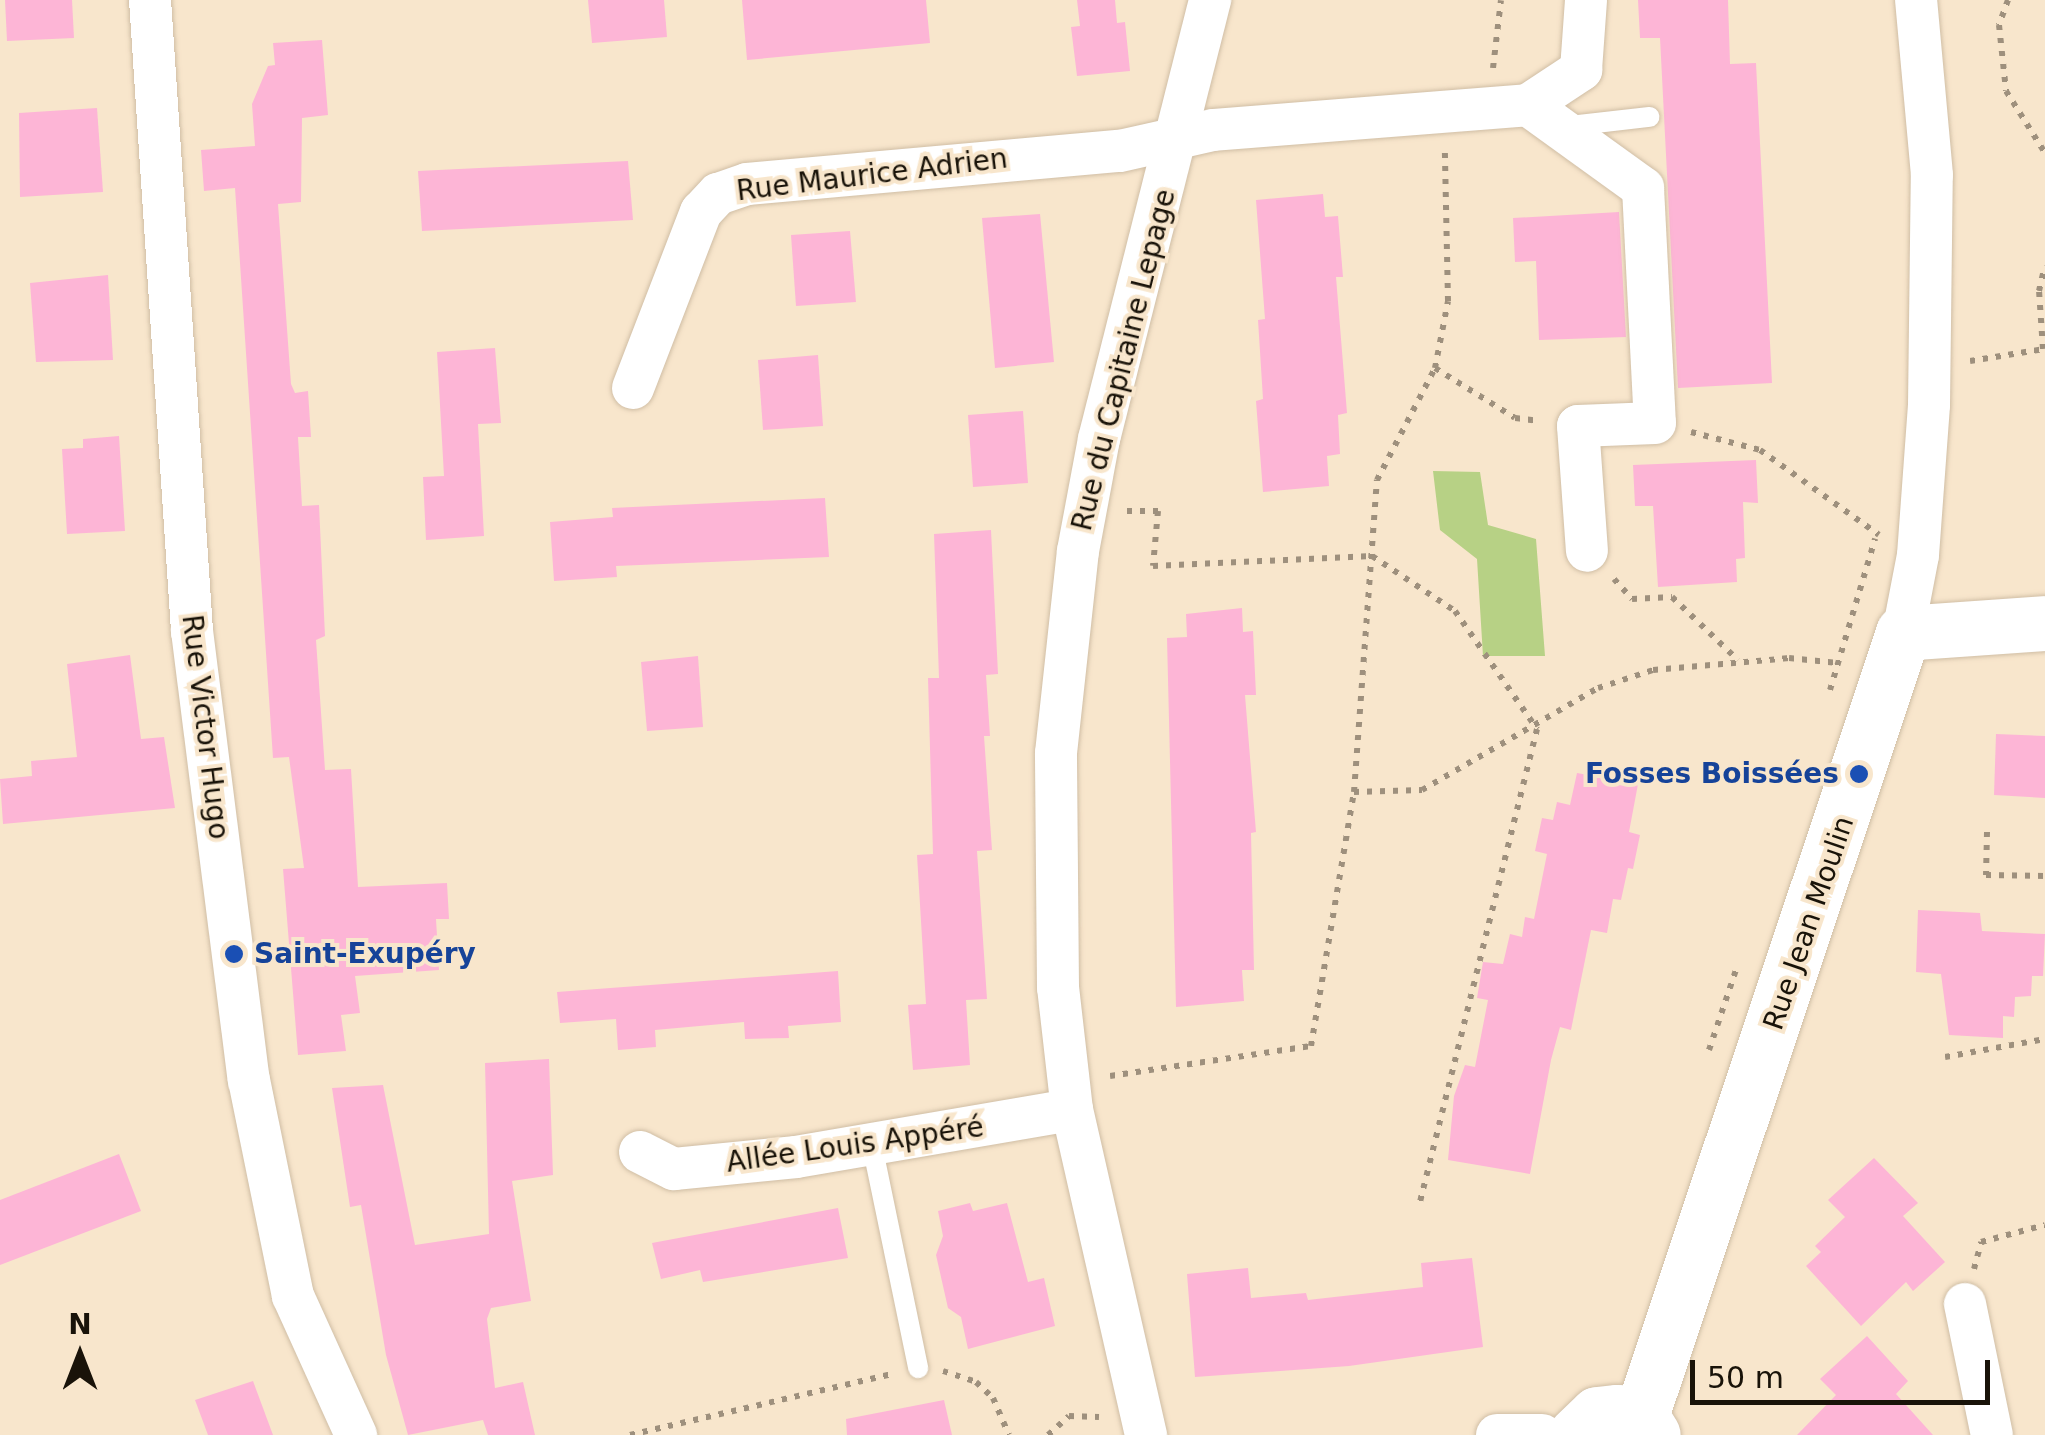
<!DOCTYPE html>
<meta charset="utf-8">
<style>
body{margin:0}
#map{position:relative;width:2045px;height:1435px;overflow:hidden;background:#f8e6cc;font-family:"DejaVu Sans",sans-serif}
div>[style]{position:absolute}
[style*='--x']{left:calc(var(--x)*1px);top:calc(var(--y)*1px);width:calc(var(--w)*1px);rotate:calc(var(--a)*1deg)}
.green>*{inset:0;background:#b7d185}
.building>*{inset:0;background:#fdb5d6}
.path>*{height:6px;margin-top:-3px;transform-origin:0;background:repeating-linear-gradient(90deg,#9e907d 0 5px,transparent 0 13px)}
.roads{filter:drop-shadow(0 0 2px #d0bea5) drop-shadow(0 0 2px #d0bea5)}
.lane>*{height:20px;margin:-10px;padding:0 10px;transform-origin:10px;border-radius:10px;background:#fff}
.street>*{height:42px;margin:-21px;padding:0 21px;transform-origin:21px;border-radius:21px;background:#fff}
.secondary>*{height:55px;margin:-27.5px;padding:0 27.5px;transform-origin:27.5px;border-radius:27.5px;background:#fff}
.dots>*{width:28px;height:28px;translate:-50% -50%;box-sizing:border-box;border:5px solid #f8e6cc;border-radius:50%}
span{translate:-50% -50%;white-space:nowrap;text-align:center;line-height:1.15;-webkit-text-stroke:8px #f8e6cc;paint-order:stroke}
.street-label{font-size:28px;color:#191309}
.transit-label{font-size:28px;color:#164399;font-weight:700}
.right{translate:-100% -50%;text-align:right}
.left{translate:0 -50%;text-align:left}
.north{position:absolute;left:30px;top:1305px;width:100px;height:100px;-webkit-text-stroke:8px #f8e6cc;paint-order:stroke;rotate:0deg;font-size:28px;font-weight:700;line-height:40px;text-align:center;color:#191309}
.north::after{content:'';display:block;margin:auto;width:35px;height:45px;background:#191309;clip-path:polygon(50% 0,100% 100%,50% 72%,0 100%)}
.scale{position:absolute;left:1690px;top:1360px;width:300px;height:45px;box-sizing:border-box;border:5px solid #191309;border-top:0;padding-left:12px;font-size:30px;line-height:35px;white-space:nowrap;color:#191309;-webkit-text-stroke:8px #f8e6cc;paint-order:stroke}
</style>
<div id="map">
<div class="green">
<i style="clip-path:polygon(1433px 471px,1480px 472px,1488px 525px,1536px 539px,1545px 656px,1483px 656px,1477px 559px,1440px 530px)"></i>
</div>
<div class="building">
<i style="clip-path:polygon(5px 0,72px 0,74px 38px,7px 41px)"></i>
<i style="clip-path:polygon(588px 0,664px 0,667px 37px,592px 43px)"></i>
<i style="clip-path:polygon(742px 0,926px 0,930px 43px,747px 60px)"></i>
<i style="clip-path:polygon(1077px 0,1115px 0,1117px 23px,1125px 22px,1130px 71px,1077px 76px,1071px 27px,1080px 26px)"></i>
<i style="clip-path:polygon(1638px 0,1728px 0,1730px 64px,1756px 63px,1772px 383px,1678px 388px,1660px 38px,1640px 38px)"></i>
<i style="clip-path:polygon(322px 40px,328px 115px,302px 118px,301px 202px,278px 204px,291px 384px,295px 393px,308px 391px,311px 437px,298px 437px,302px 506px,319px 505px,325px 636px,316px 640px,325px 770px,351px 769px,358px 887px,447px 883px,449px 919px,436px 919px,439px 970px,355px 976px,360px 1013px,341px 1015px,346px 1051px,298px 1055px,283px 869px,304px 868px,289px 757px,273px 758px,235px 188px,204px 191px,201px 150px,255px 146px,252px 104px,268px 66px,275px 65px,273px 43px)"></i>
<i style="clip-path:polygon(97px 108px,103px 192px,20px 197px,19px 113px)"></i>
<i style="clip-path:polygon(628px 161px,633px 220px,422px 231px,418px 171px)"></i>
<i style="clip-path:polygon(1323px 194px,1325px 217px,1338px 216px,1343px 277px,1336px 277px,1347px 413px,1338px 415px,1340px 454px,1327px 456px,1329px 486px,1263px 492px,1256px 401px,1263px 399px,1258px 320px,1265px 319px,1256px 200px)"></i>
<i style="clip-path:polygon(1619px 212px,1626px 337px,1539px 340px,1536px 261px,1515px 262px,1513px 218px)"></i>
<i style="clip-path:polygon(1040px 214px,1054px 362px,995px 368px,982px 218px)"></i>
<i style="clip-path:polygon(850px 231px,856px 302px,796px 306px,791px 235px)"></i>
<i style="clip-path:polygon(108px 275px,113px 360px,36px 362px,30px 283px)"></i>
<i style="clip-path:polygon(495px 348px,501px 423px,478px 424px,484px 536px,426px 540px,423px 477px,444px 476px,437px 352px)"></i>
<i style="clip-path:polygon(818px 355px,823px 426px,763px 430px,758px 360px)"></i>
<i style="clip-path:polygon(1023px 411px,1028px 483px,973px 487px,968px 415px)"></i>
<i style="clip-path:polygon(119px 436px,125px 531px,67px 534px,62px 449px,83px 448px,83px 439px)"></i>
<i style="clip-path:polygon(1756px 460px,1758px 503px,1743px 502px,1745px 558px,1736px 559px,1737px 582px,1658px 587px,1653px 506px,1635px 506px,1633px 465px)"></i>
<i style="clip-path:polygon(825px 498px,829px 557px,616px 566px,617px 577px,554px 581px,550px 522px,613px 517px,612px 508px)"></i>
<i style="clip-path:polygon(991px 530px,998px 674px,986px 675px,990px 736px,984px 736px,992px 850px,977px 851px,987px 999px,966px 1000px,970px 1065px,913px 1070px,908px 1005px,926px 1004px,917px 855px,933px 854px,928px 678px,939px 678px,934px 534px)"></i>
<i style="clip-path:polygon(1242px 608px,1243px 632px,1253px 631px,1256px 695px,1245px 695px,1256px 832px,1251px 833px,1254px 970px,1242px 970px,1244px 1001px,1176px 1007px,1167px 638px,1187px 637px,1186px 614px)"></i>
<i style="clip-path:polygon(130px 655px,141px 739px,164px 737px,175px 808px,3px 824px,0 779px,32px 776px,31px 761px,77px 757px,67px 664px)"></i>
<i style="clip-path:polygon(698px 656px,703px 727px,647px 731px,641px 662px)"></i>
<i style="clip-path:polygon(1996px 734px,2045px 736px,2045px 798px,1994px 795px)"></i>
<i style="clip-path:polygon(1577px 773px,1638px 784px,1629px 832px,1640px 835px,1633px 869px,1628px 868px,1621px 900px,1613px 899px,1607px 933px,1591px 930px,1571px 1030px,1560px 1027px,1551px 1060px,1530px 1174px,1448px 1160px,1454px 1096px,1465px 1065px,1475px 1067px,1488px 1000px,1477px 998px,1483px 962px,1503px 964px,1510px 934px,1522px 937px,1525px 917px,1534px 919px,1547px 854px,1535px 851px,1542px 818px,1553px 820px,1557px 802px,1570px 805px)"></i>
<i style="clip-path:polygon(1918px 910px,1980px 913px,1982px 931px,2045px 934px,2043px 976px,2032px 976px,2031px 996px,2015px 997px,2014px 1017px,2003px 1016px,2003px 1038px,1949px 1035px,1941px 974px,1916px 972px)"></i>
<i style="clip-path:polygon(838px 971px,841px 1022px,788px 1026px,789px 1038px,745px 1039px,744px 1022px,655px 1030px,656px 1047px,618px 1050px,616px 1019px,560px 1023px,557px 992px)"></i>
<i style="clip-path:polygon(549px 1059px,553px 1175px,512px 1181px,531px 1301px,491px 1308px,487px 1319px,495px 1388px,523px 1382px,535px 1435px,488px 1435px,483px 1420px,408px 1435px,386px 1355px,361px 1205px,350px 1207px,332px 1088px,383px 1085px,415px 1245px,489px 1234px,485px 1063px)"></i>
<i style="clip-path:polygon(119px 1154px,141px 1211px,0 1265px,0 1200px)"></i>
<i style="clip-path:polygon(1874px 1158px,1918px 1203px,1903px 1216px,1945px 1262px,1913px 1291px,1906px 1282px,1861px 1326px,1806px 1266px,1821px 1252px,1815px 1246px,1845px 1217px,1828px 1200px)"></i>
<i style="clip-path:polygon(970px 1203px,973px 1211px,1007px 1203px,1028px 1282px,1044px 1278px,1055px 1326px,968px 1349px,961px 1317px,948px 1308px,936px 1255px,943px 1236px,938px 1211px)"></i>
<i style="clip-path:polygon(838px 1208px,848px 1258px,703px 1282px,700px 1270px,661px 1279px,652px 1243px)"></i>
<i style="clip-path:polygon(1472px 1258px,1483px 1347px,1349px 1366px,1195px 1377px,1187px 1274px,1248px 1268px,1251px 1298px,1306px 1293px,1308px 1300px,1423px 1287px,1421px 1263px)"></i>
<i style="clip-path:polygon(1867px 1336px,1908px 1381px,1896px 1394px,1933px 1435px,1797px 1435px,1836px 1395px,1820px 1379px)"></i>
<i style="clip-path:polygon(253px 1381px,273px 1435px,208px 1435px,195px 1400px)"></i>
<i style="clip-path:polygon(944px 1400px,952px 1435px,847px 1435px,846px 1419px)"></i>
</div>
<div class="path">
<i style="--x:2008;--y:0;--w:27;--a:110"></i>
<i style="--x:1999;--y:25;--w:66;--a:83.9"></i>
<i style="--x:2006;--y:91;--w:73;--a:57.8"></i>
<i style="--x:1493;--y:68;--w:68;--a:-83.3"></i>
<i style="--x:2043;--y:349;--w:58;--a:-93.9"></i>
<i style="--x:2039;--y:291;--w:26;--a:-77"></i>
<i style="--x:1970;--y:361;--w:75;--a:-9.2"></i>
<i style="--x:1435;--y:368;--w:94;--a:32"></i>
<i style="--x:1515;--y:418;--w:25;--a:7"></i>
<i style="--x:1691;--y:432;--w:71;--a:14.6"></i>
<i style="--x:1760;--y:450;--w:146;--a:35.5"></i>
<i style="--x:1127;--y:511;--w:31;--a:0"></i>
<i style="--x:1158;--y:511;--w:55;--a:95.2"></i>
<i style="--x:1153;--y:566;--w:219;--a:-2.6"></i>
<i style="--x:1372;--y:556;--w:100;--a:33.5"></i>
<i style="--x:1455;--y:611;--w:144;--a:55.2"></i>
<i style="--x:1537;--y:729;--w:488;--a:103.9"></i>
<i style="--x:1614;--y:579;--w:27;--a:48"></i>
<i style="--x:1632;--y:599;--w:40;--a:-2.9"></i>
<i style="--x:1672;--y:597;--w:91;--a:43.7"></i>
<i style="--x:1830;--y:690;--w:158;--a:-73.4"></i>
<i style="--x:1354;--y:792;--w:68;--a:-1.7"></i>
<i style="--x:1422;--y:790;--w:203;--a:-30.1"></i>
<i style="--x:1598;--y:688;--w:58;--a:-18.1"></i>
<i style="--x:1653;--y:670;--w:137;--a:-5"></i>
<i style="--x:1789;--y:658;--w:49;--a:5.8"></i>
<i style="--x:1987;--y:832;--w:43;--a:91.3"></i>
<i style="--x:1986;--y:875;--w:59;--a:1"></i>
<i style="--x:1709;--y:1050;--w:88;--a:-71.4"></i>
<i style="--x:1945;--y:1057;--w:102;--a:-10.2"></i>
<i style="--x:1110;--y:1076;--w:203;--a:-8.5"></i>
<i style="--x:1311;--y:1046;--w:258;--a:-80.4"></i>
<i style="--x:1354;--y:792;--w:313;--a:-85.8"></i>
<i style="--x:1377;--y:480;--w:126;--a:-62.6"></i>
<i style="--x:1435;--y:368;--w:68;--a:-79"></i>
<i style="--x:1448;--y:301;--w:149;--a:-91.2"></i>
<i style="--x:1974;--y:1269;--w:28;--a:-75"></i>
<i style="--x:1981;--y:1242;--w:66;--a:-14.9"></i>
<i style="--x:943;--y:1371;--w:35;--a:18"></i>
<i style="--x:976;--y:1382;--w:23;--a:43"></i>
<i style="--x:993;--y:1398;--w:40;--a:66.6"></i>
<i style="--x:630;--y:1435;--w:269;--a:-13.1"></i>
<i style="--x:1048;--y:1435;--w:28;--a:-42"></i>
<i style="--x:1069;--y:1416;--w:30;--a:2"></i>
</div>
<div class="roads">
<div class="lane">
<i style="--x:1561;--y:127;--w:89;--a:-6.5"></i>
<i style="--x:872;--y:1145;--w:228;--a:78.3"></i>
</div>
<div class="street">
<i style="--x:150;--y:0;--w:632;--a:86.19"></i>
<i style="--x:192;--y:631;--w:453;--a:82.8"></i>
<i style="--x:249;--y:1080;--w:220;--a:78.5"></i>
<i style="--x:293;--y:1296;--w:153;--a:65.6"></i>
<i style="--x:1528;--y:105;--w:64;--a:-33.4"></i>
<i style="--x:1581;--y:70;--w:70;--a:-85.9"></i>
<i style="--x:633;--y:388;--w:189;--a:-68.9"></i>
<i style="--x:701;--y:212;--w:25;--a:-47"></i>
<i style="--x:718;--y:194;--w:31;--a:-19"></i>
<i style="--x:747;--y:184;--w:374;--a:-5.1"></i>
<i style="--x:1120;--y:151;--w:95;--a:-12.7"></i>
<i style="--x:1213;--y:130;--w:316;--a:-4.5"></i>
<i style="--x:1528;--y:105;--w:142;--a:35.8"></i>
<i style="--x:1643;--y:188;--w:235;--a:87.1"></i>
<i style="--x:1655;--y:423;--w:77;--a:177.8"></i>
<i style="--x:1578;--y:426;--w:125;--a:85.9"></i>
<i style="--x:1903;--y:633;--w:79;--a:-79.1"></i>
<i style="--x:1918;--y:555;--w:150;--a:-85.8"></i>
<i style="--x:1929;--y:405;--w:230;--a:-89.3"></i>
<i style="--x:1932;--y:175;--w:176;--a:-95.2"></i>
<i style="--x:640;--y:1152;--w:38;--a:27"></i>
<i style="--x:674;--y:1169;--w:123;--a:-5.6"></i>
<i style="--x:796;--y:1157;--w:280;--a:-9.7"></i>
<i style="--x:1965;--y:1304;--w:134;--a:78.4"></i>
<i style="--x:1146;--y:1435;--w:333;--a:-102.8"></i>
<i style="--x:1072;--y:1110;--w:123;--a:-96.5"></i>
<i style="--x:1058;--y:988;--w:235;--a:-90.5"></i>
<i style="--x:1056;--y:753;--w:203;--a:-83.8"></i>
<i style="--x:1078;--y:551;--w:114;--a:-79.4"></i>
<i style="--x:1099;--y:439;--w:453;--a:-75.8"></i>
<i style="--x:1497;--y:1435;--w:45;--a:0"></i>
</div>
<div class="secondary">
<i style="--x:1641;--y:1416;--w:826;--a:-71.5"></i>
<i style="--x:1903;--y:633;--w:142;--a:-4"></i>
<i style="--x:1575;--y:1435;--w:30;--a:-44"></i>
<i style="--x:1597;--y:1414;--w:20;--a:-6"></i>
<i style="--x:1617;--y:1412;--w:24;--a:9"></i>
<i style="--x:1641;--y:1416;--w:22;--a:58"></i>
</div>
</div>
<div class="dots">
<i style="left:1859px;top:774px;background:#1a4fb4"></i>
<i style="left:234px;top:954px;background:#1a4fb4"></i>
</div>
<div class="street-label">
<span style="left:872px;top:175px;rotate:-7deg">Rue Maurice Adrien</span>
<span style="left:1124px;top:360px;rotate:-76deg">Rue du Capitaine Lepage</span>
<span style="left:205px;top:727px;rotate:83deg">Rue Victor Hugo</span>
<span style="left:1809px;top:923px;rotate:-71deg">Rue Jean Moulin</span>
<span style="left:855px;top:1145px;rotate:-8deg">Allée Louis Appéré</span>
</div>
<div class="transit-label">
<span class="right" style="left:1839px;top:774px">Fosses Boissées</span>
<span class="left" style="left:254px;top:954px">Saint-Exupéry</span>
</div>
<div class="north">N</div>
<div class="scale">50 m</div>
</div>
